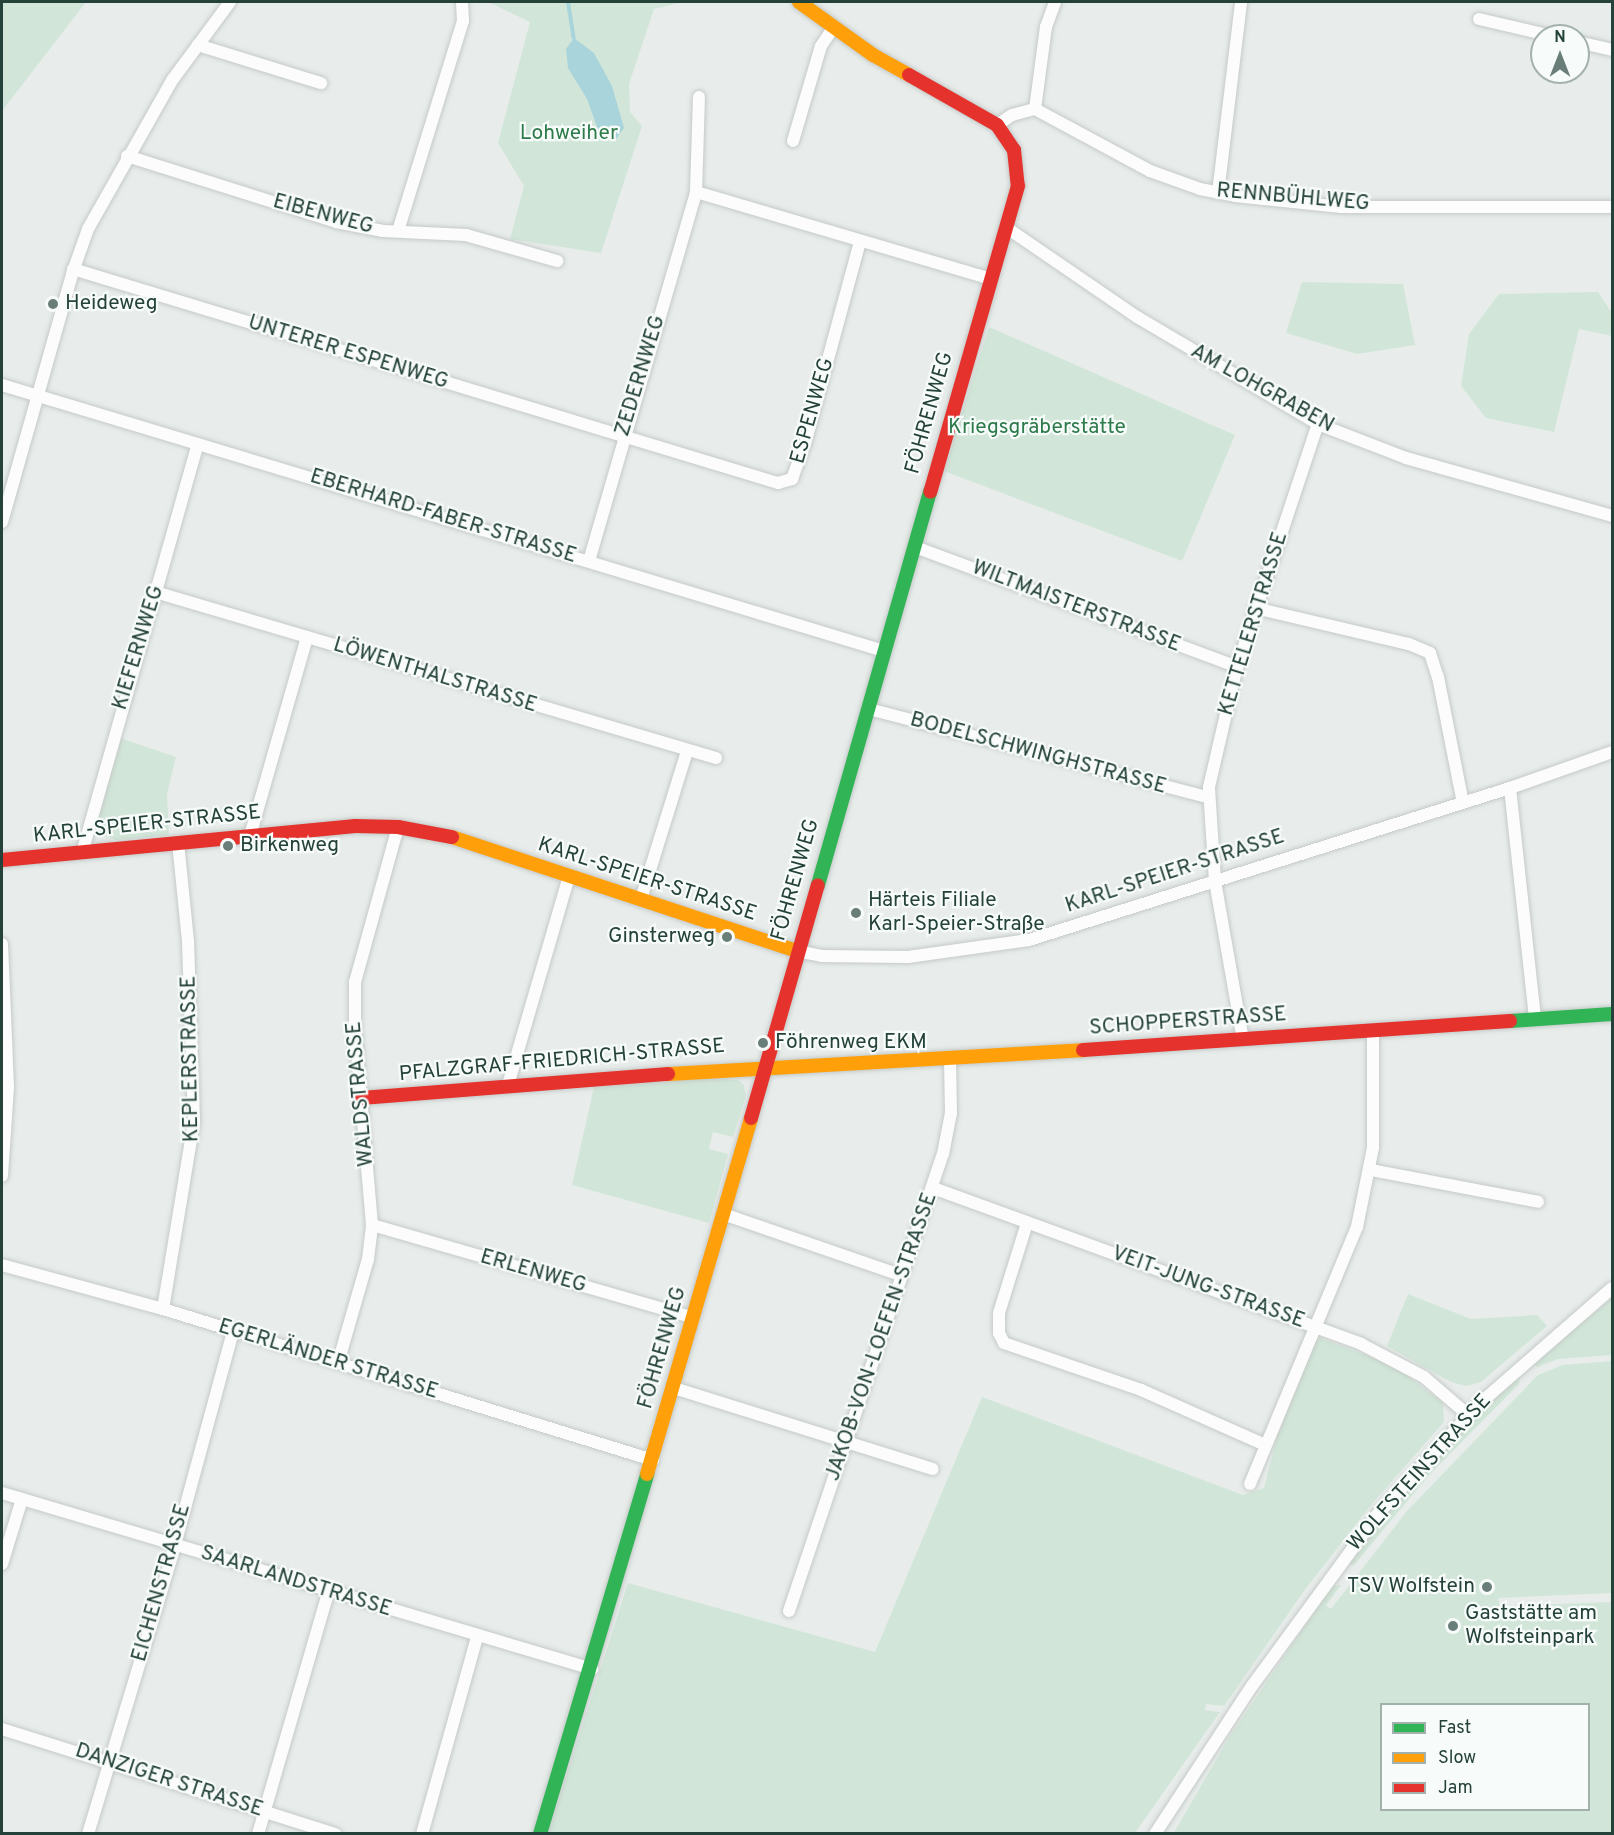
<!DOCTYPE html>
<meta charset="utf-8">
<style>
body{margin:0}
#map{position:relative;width:1614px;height:1835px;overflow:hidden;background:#e8edeb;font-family:Overpass,sans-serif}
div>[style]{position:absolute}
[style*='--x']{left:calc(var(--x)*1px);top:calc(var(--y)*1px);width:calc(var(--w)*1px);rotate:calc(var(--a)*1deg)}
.green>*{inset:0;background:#d1e6d8}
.water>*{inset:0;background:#a9d4db}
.stream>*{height:4px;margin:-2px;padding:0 2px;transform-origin:2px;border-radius:2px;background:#a9d4db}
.roads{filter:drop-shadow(0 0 2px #c5cac8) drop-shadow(0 0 2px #c5cac8)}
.street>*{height:12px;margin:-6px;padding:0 6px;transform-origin:6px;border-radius:6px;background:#fcfcfc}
.fast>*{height:14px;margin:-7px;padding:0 7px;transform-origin:7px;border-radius:7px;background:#30b455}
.slow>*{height:14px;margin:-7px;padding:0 7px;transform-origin:7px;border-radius:7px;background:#ff9f0a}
.jam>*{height:14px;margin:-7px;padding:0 7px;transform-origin:7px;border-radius:7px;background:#e5322d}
.dots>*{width:16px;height:16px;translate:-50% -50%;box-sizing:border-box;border:3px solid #f7fbf9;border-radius:50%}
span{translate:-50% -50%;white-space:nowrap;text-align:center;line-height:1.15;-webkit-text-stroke:4.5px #f7fbf9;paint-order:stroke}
.park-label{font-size:21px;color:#2d7a4b}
.street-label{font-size:21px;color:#24423a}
.poi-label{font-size:21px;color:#24423a}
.left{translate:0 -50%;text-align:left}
.right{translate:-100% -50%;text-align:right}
.frame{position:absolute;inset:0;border:3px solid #24423a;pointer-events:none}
.legend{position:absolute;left:1380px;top:1703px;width:210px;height:108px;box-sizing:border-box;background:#f7fbf9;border:2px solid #a3b1ad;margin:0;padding:8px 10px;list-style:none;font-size:18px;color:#24423a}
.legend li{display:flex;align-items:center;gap:12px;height:30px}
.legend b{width:30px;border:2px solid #a3b1ad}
.north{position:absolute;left:1530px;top:24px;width:60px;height:60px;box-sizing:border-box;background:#f7fbf9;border:2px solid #a3b1ad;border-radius:50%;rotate:0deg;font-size:16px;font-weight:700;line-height:24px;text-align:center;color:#24423a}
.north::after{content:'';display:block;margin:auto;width:21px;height:27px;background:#697e78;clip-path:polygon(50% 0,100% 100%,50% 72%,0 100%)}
</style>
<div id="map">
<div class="green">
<i style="clip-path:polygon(2px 2px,86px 2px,2px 111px)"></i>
<i style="clip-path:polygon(488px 2px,683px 2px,654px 9px,629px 84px,630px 112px,642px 126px,601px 253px,510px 239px,524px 186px,498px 143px,530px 22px)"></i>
<i style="clip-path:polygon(1302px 282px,1403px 284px,1415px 345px,1357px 354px,1286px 333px)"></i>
<i style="clip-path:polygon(1598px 292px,1612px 313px,1612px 336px,1579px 329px,1554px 432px,1486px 418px,1461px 386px,1469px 334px,1499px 294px)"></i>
<i style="clip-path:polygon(989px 327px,1235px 435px,1182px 561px,944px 471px)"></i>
<i style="clip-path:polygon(120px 738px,176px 757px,167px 794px,169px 835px,116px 840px,97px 834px,96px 825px)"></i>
<i style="clip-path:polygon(712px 1078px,738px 1080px,744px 1085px,746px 1096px,733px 1137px,713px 1132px,709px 1149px,728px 1154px,709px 1223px,572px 1185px,594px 1087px)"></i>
<i style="clip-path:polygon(1408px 1294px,1471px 1319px,1537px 1315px,1547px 1326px,1481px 1382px,1466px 1386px,1451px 1382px,1387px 1346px)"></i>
<i style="clip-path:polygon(1612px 1298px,1612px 1355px,1558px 1359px,1537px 1367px,1534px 1364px)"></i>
<i style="clip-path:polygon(1320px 1338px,1382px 1361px,1405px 1374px,1443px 1403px,1444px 1422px,1371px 1505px,1304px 1591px,1224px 1706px,1206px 1704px,1205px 1710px,1220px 1712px,1135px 1833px,548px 1834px,628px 1583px,875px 1652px,982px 1397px,1243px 1495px,1264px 1488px,1278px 1433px,1314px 1343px)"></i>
<i style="clip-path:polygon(evenodd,1612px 1361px,1612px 1593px,1498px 1598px,1500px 1606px,1612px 1602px,1612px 1833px,1173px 1834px,1230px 1736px,1332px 1586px,1341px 1585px,1326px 1605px,1331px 1609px,1407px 1511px,1538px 1375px,1563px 1365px,1612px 1361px,1382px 1704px,1588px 1704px,1588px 1810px,1382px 1810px,1382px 1704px)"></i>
<i style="clip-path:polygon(1521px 1374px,1519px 1384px,1429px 1475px,1354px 1565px,1349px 1565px,1387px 1512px,1469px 1423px)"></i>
</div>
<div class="water">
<i style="clip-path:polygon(574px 38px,594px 53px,612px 86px,624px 128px,616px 139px,600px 135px,587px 99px,568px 68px,566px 49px)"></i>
</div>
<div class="stream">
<i style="--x:568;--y:2;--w:36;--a:81"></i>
</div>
<div class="roads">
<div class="street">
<i style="--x:1479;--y:19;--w:75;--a:13.1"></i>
<i style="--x:1578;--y:42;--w:35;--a:13"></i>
<i style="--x:198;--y:45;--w:129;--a:17.2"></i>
<i style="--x:1035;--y:109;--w:83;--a:-82.4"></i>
<i style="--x:1046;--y:27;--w:27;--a:-70"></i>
<i style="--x:997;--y:125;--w:18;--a:-34"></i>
<i style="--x:1012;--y:115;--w:24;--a:-15"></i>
<i style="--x:1035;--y:109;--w:131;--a:28.3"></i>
<i style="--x:1150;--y:171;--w:53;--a:19.8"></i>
<i style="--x:1200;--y:189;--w:36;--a:11"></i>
<i style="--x:1235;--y:196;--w:107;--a:5.9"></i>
<i style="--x:1341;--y:207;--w:271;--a:0"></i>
<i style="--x:793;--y:141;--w:99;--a:-73.6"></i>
<i style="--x:821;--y:46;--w:22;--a:-56"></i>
<i style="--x:127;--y:156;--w:219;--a:17.5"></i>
<i style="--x:336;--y:222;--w:48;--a:10.8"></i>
<i style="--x:383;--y:231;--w:83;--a:2.8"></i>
<i style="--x:466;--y:235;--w:95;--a:15.9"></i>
<i style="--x:696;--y:192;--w:308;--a:16.4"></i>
<i style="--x:1218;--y:193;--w:192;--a:-83.1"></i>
<i style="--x:1007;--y:228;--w:158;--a:34.4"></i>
<i style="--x:1137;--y:317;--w:210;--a:30.6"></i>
<i style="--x:1318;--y:424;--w:94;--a:21.1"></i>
<i style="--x:1406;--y:458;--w:214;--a:15.7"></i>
<i style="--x:398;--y:231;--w:220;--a:-72.8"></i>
<i style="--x:463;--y:21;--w:19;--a:-93"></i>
<i style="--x:73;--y:269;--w:737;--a:16.89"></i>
<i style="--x:778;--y:483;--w:15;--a:-16"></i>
<i style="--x:792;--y:479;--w:37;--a:-70"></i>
<i style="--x:805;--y:444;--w:210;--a:-74.8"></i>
<i style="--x:2;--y:385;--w:921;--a:16.78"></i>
<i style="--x:2;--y:522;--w:258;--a:-74.2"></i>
<i style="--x:72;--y:274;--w:48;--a:-70.4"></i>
<i style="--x:88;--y:229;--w:172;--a:-60.5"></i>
<i style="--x:173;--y:79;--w:96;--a:-53.5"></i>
<i style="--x:915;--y:547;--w:344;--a:20.4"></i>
<i style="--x:589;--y:561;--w:384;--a:-73.8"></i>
<i style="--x:696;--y:192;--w:95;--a:-88.2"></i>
<i style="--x:155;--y:592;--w:585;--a:16.48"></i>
<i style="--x:1255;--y:608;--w:158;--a:13.2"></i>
<i style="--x:1409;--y:644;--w:23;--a:23"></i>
<i style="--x:1430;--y:653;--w:25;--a:72"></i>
<i style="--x:1438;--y:677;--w:128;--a:78.8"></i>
<i style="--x:869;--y:709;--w:350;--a:14.6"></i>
<i style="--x:1510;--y:788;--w:231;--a:83.8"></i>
<i style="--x:250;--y:836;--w:207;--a:-74"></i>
<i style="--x:82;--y:853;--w:425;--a:-74.2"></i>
<i style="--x:641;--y:899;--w:155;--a:-72.7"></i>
<i style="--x:2;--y:944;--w:143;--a:87.6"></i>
<i style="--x:8;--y:1087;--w:89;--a:93.9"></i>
<i style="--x:797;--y:951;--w:25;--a:11"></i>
<i style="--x:822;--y:956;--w:86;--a:0.7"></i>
<i style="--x:908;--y:957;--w:122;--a:-8"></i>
<i style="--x:1029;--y:940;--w:504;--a:-17.54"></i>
<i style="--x:1510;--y:788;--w:108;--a:-19.4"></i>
<i style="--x:1243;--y:1040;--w:161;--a:-100"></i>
<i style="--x:1215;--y:881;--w:94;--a:-93.7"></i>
<i style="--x:1209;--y:787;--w:123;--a:-76.9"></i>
<i style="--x:1237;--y:667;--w:256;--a:-71.6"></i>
<i style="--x:508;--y:1085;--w:218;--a:-73.7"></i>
<i style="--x:1371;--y:1170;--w:170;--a:10.8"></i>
<i style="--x:933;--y:1188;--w:456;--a:20"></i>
<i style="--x:1361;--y:1344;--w:71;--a:27.6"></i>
<i style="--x:1424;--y:1377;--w:58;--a:40.8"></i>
<i style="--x:723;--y:1214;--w:187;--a:19"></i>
<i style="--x:1027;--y:1223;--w:94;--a:107.3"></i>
<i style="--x:999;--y:1313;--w:20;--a:90"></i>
<i style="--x:999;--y:1333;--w:11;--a:63"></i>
<i style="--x:1004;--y:1343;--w:145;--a:18.9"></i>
<i style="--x:1141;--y:1390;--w:133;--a:23.9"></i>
<i style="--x:372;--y:1225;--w:335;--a:16.1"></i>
<i style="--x:2;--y:1265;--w:167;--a:15.3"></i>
<i style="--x:163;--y:1309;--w:513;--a:17.13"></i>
<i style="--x:163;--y:1309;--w:190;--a:-80.6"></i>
<i style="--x:194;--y:1122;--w:181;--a:-91.9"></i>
<i style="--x:188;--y:941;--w:99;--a:-95.8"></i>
<i style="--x:338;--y:1363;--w:108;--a:-73.9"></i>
<i style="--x:368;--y:1259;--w:34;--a:-83"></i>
<i style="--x:372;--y:1225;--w:198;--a:-94.9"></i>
<i style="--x:355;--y:1028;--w:46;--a:-90"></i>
<i style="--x:355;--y:982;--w:161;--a:-74.5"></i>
<i style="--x:674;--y:1388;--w:271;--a:17.4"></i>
<i style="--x:1250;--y:1484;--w:278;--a:-67.4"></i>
<i style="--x:1357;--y:1227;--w:81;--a:-78.6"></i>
<i style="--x:1373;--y:1148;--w:116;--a:-90"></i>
<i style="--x:2;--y:1493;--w:616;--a:16.61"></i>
<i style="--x:2;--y:1564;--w:68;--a:-72.9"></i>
<i style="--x:789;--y:1611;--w:482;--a:-71.4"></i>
<i style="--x:943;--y:1154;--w:42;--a:-79"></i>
<i style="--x:951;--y:1113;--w:54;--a:-91.1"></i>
<i style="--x:2;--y:1729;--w:350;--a:17.5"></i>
<i style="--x:88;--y:1834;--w:302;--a:-73.2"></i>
<i style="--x:175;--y:1545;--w:222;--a:-74.8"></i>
<i style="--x:258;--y:1834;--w:251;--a:-73.8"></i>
<i style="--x:422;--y:1834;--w:205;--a:-74.4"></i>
<i style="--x:1155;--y:1834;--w:177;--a:-56.8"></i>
<i style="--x:1252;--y:1686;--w:212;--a:-53.8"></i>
<i style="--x:1377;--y:1515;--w:151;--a:-47.4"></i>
<i style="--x:1479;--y:1404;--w:176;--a:-41.1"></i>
</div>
<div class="fast">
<i style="--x:818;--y:885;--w:409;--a:-74.1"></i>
<i style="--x:1510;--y:1021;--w:102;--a:-3.9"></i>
<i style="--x:540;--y:1834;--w:376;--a:-73.4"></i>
</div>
<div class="slow">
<i style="--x:799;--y:2;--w:91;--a:35.6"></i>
<i style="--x:873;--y:55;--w:41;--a:29.1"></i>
<i style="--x:452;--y:837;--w:363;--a:18.3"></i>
<i style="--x:668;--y:1074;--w:416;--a:-3.3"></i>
<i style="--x:647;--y:1474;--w:371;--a:-73.7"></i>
</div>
<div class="jam">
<i style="--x:909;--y:75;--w:101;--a:29.6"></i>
<i style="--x:997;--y:125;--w:30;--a:56"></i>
<i style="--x:1014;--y:150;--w:36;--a:84"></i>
<i style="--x:1018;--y:186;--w:318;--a:106"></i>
<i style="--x:2;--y:860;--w:355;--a:-5.5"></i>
<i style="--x:355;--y:826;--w:43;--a:1.3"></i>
<i style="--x:398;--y:827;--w:55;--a:10.5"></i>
<i style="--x:1083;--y:1050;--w:428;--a:-3.9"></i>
<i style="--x:362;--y:1098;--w:307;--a:-4.5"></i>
<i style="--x:751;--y:1118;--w:242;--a:-74"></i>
</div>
</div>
<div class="dots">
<i style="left:53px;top:304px;background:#697e78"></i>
<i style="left:228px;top:846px;background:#697e78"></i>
<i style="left:856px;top:913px;background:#697e78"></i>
<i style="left:727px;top:937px;background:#697e78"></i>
<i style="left:763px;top:1043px;background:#697e78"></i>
<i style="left:1487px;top:1587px;background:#697e78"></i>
<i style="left:1453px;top:1626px;background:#697e78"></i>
</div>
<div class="park-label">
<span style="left:569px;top:134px">Lohweiher</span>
<span style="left:1037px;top:428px">Kriegsgräberstätte</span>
</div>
<div class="street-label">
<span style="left:1293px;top:198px;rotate:5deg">RENNBÜHLWEG</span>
<span style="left:323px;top:215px;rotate:15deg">EIBENWEG</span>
<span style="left:348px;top:353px;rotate:17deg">UNTERER ESPENWEG</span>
<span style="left:641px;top:376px;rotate:-73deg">ZEDERNWEG</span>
<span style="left:1262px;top:389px;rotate:29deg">AM LOHGRABEN</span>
<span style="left:813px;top:411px;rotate:-74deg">ESPENWEG</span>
<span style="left:930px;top:413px;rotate:-74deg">FÖHRENWEG</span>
<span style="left:443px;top:517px;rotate:17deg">EBERHARD-FABER-STRASSE</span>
<span style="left:1076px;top:607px;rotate:21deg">WILTMAISTERSTRASSE</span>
<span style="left:1254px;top:624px;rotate:-73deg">KETTELERSTRASSE</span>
<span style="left:139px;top:648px;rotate:-73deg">KIEFERNWEG</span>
<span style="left:435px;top:676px;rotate:17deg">LÖWENTHALSTRASSE</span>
<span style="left:1038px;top:754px;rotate:15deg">BODELSCHWINGHSTRASSE</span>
<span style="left:147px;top:825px;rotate:-6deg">KARL-SPEIER-STRASSE</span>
<span style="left:1175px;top:872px;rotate:-18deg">KARL-SPEIER-STRASSE</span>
<span style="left:647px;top:880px;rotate:18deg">KARL-SPEIER-STRASSE</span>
<span style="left:796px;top:880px;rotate:-74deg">FÖHRENWEG</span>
<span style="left:1188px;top:1022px;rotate:-4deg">SCHOPPERSTRASSE</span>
<span style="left:191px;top:1059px;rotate:-91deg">KEPLERSTRASSE</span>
<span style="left:562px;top:1061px;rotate:-5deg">PFALZGRAF-FRIEDRICH-STRASSE</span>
<span style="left:361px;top:1094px;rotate:-95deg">WALDSTRASSE</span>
<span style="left:533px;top:1272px;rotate:16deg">ERLENWEG</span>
<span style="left:1208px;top:1288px;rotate:20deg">VEIT-JUNG-STRASSE</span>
<span style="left:882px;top:1337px;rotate:-71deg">JAKOB-VON-LOEFEN-STRASSE</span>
<span style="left:663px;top:1348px;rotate:-74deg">FÖHRENWEG</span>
<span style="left:328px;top:1360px;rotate:17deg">EGERLÄNDER STRASSE</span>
<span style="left:1420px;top:1473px;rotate:-48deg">WOLFSTEINSTRASSE</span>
<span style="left:296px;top:1582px;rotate:17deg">SAARLANDSTRASSE</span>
<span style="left:162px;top:1583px;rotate:-74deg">EICHENSTRASSE</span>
<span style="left:169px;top:1781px;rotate:18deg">DANZIGER STRASSE</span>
</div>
<div class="poi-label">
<span class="left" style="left:65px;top:304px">Heideweg</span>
<span class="left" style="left:240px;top:846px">Birkenweg</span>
<span class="left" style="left:868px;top:913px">Härteis Filiale<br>Karl-Speier-Straße</span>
<span class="right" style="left:715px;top:937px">Ginsterweg</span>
<span class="left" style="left:775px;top:1043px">Föhrenweg EKM</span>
<span class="right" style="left:1475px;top:1587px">TSV Wolfstein</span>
<span class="left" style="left:1465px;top:1626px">Gaststätte am<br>Wolfsteinpark</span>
</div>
<div class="frame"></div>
<ul class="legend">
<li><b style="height:8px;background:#30b455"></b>Fast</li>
<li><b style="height:8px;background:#ff9f0a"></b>Slow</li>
<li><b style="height:8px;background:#e5322d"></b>Jam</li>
</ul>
<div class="north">N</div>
</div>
